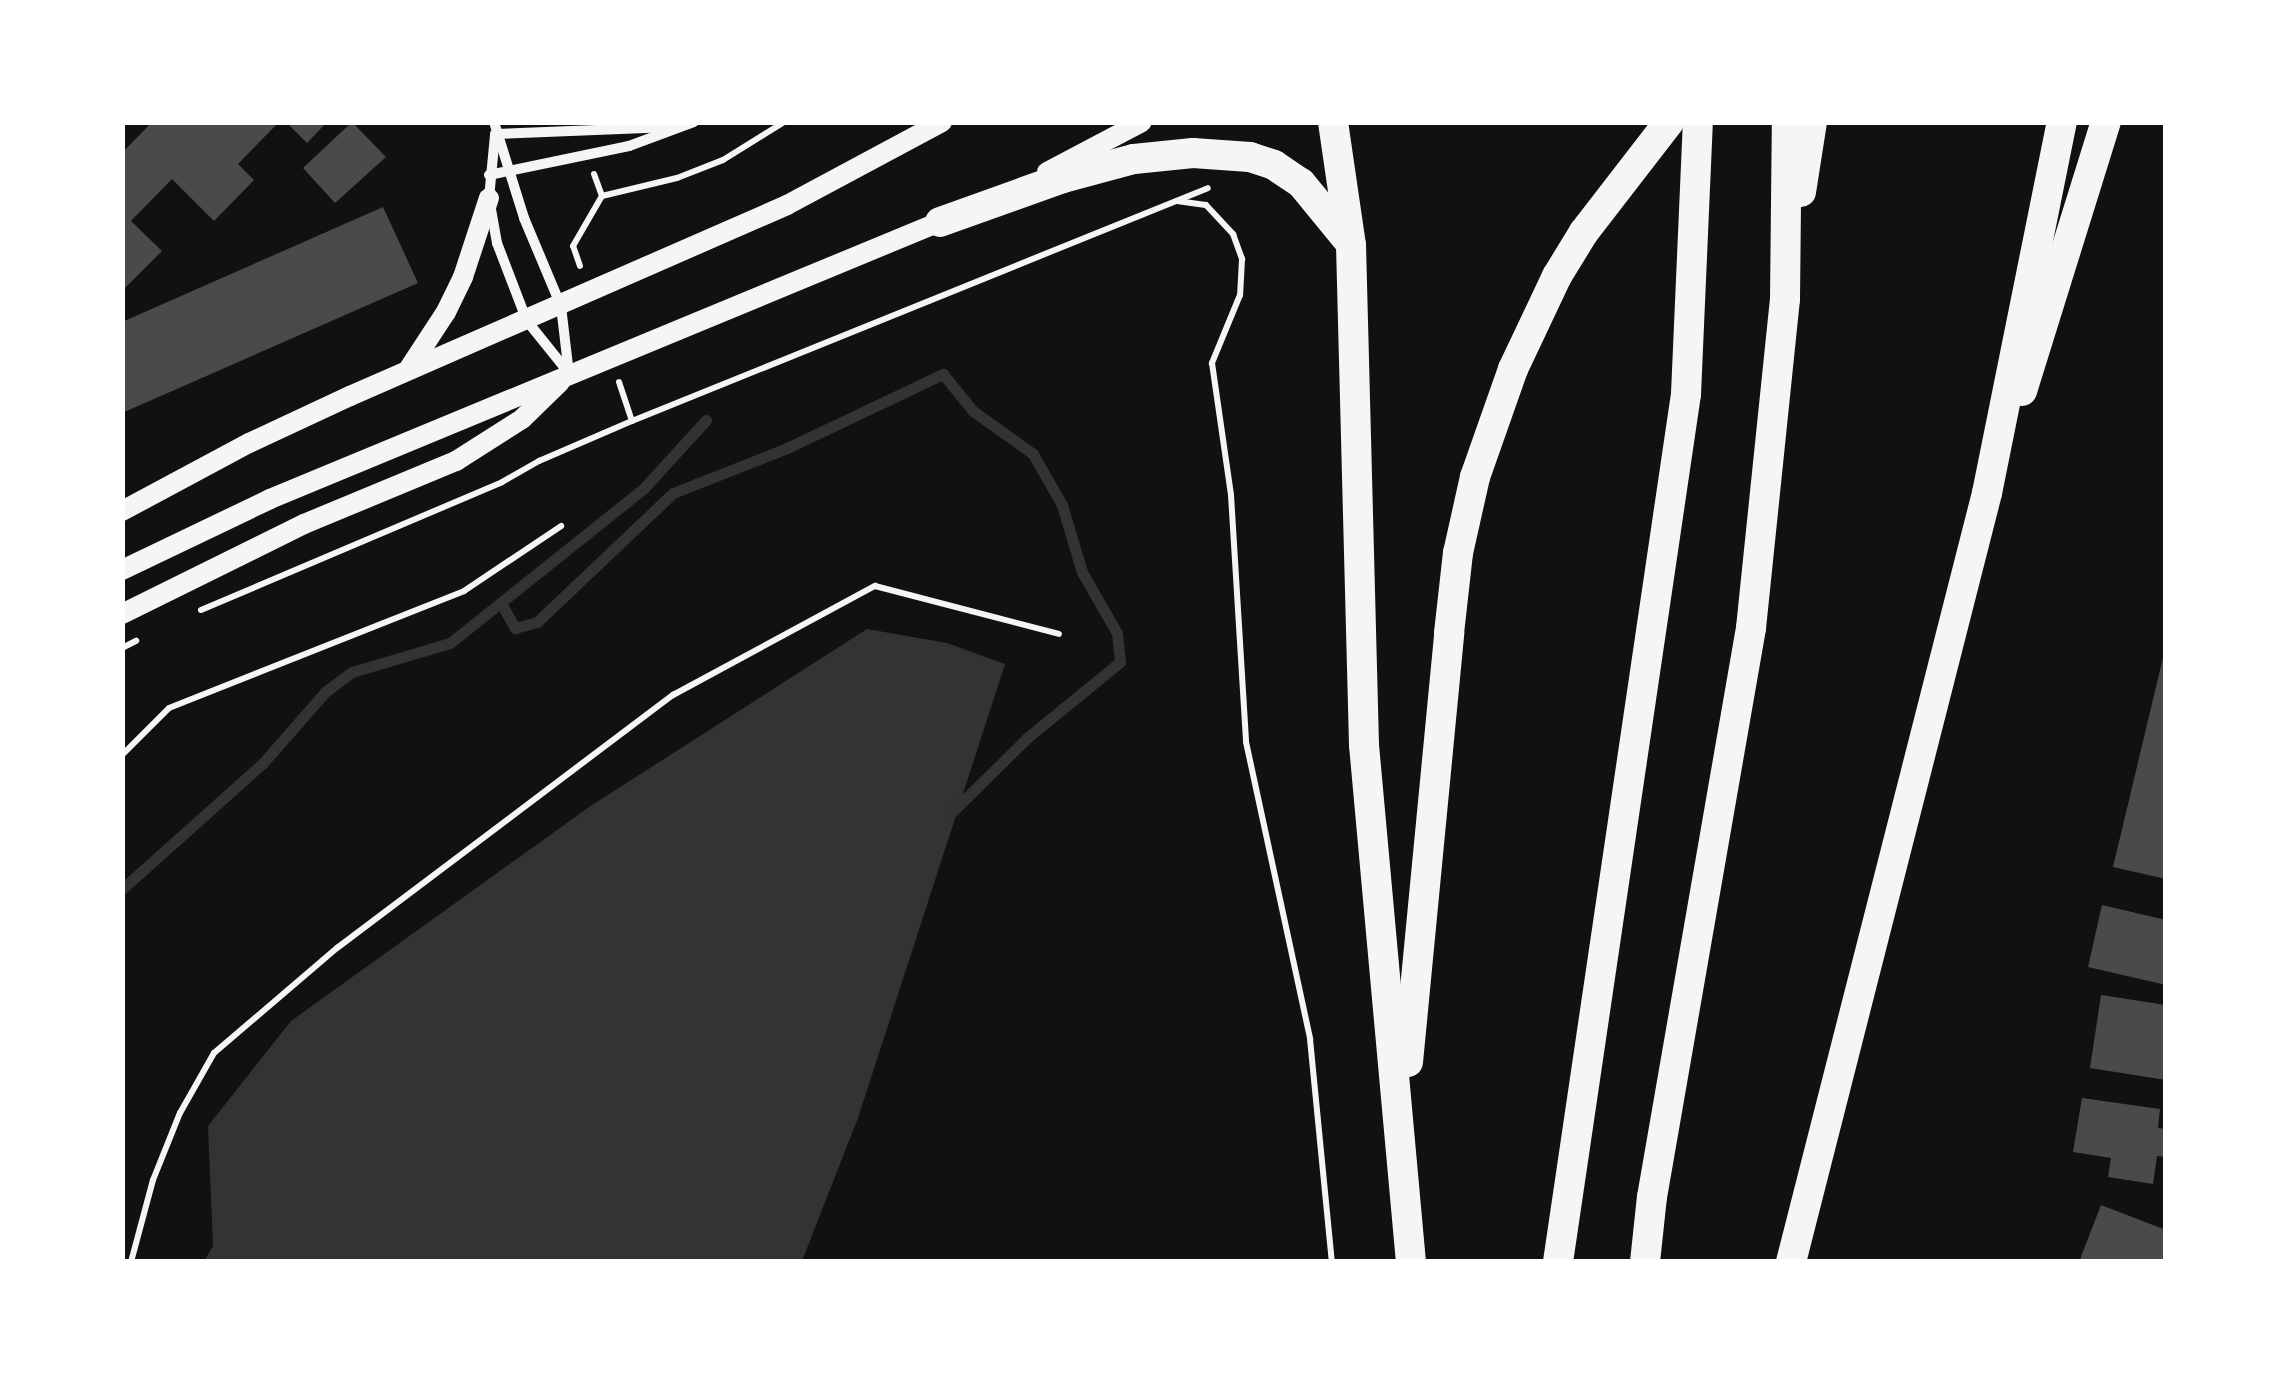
<!DOCTYPE html>
<style>
body{margin:0}
#map{position:relative;width:2288px;height:1384px;overflow:hidden;background:#111;font-family:"IBM Plex Sans",sans-serif}
div>[style]{position:absolute}
[style*='--x']{left:calc(var(--x)*1px);top:calc(var(--y)*1px);width:calc(var(--w)*1px);rotate:calc(var(--a)*1deg)}
.water>*{inset:0;background:#333}
.stream>*{height:11px;margin:-5.5px;padding:0 5.5px;transform-origin:5.5px;border-radius:5.5px;background:#333}
.building>*{inset:0;background:#4a4a4a}
.path>*{height:6px;margin:-3px;padding:0 3px;transform-origin:3px;border-radius:3px;background:#f5f5f5}
.minor>*{height:10px;margin:-5px;padding:0 5px;transform-origin:5px;border-radius:5px;background:#f5f5f5}
.secondary>*{height:20px;margin:-10px;padding:0 10px;transform-origin:10px;border-radius:10px;background:#f5f5f5}
.motorway>*{height:30px;margin:-15px;padding:0 15px;transform-origin:15px;border-radius:15px;background:#f5f5f5}
span{translate:-50% -50%;white-space:nowrap;text-align:center;line-height:1.15;-webkit-text-stroke:8px #fff;paint-order:stroke}
.frame{position:absolute;inset:0;border:125px solid #fff;pointer-events:none}
</style>
<div id="map">
<div class="water">
<i style="clip-path:polygon(867px 629px,947px 643px,1005px 664px,858px 1118px,802px 1261px,204px 1261px,213px 1246px,208px 1126px,291px 1021px,589px 807px)"></i>
</div>
<div class="stream">
<i style="--x:501;--y:603;--w:29;--a:61"></i>
<i style="--x:515;--y:628;--w:23;--a:-15"></i>
<i style="--x:537;--y:622;--w:187;--a:-43.5"></i>
<i style="--x:673;--y:493;--w:123;--a:-21.5"></i>
<i style="--x:787;--y:448;--w:173;--a:-25.4"></i>
<i style="--x:943;--y:374;--w:48;--a:51"></i>
<i style="--x:973;--y:411;--w:74;--a:35.6"></i>
<i style="--x:1033;--y:454;--w:59;--a:60.4"></i>
<i style="--x:1062;--y:505;--w:70;--a:73.4"></i>
<i style="--x:1082;--y:572;--w:70;--a:60.2"></i>
<i style="--x:1117;--y:633;--w:29;--a:84"></i>
<i style="--x:1120;--y:662;--w:119;--a:140.8"></i>
<i style="--x:1028;--y:737;--w:108;--a:135.4"></i>
<i style="--x:122;--y:889;--w:188;--a:-41.8"></i>
<i style="--x:262;--y:764;--w:96;--a:-48.8"></i>
<i style="--x:325;--y:692;--w:34;--a:-37"></i>
<i style="--x:352;--y:672;--w:102;--a:-16.5"></i>
<i style="--x:450;--y:643;--w:248;--a:-38.6"></i>
<i style="--x:644;--y:488;--w:92;--a:-47.6"></i>
</div>
<div class="building">
<i style="clip-path:polygon(152px 122px,279px 122px,238px 164px,254px 180px,214px 221px,172px 179px,131px 221px,162px 251px,122px 291px,122px 153px)"></i>
<i style="clip-path:polygon(286px 122px,327px 122px,307px 143px)"></i>
<i style="clip-path:polygon(352px 122px,386px 157px,335px 203px,303px 168px)"></i>
<i style="clip-path:polygon(383px 207px,418px 283px,122px 413px,122px 322px)"></i>
<i style="clip-path:polygon(2166px 645px,2166px 879px,2113px 867px)"></i>
<i style="clip-path:polygon(2102px 905px,2166px 920px,2166px 985px,2088px 967px)"></i>
<i style="clip-path:polygon(2101px 995px,2166px 1005px,2166px 1080px,2090px 1068px)"></i>
<i style="clip-path:polygon(2082px 1098px,2160px 1109px,2158px 1128px,2166px 1129px,2166px 1157px,2157px 1156px,2153px 1184px,2108px 1177px,2111px 1158px,2073px 1152px)"></i>
<i style="clip-path:polygon(2101px 1205px,2166px 1230px,2166px 1262px,2079px 1262px)"></i>
</div>
<div class="path">
<i style="--x:594;--y:174;--w:23;--a:70"></i>
<i style="--x:1177;--y:201;--w:29;--a:8"></i>
<i style="--x:1206;--y:205;--w:40;--a:47"></i>
<i style="--x:1233;--y:234;--w:27;--a:70"></i>
<i style="--x:1242;--y:259;--w:36;--a:93"></i>
<i style="--x:1240;--y:295;--w:74;--a:112.4"></i>
<i style="--x:1212;--y:363;--w:133;--a:81.8"></i>
<i style="--x:1231;--y:495;--w:247;--a:86.5"></i>
<i style="--x:1246;--y:742;--w:304;--a:77.8"></i>
<i style="--x:1310;--y:1039;--w:224;--a:84.4"></i>
<i style="--x:580;--y:266;--w:21;--a:-109"></i>
<i style="--x:573;--y:246;--w:58;--a:-59.9"></i>
<i style="--x:602;--y:196;--w:77;--a:-13.5"></i>
<i style="--x:677;--y:178;--w:49;--a:-21.4"></i>
<i style="--x:723;--y:160;--w:72;--a:-31.9"></i>
<i style="--x:619;--y:382;--w:41;--a:71.6"></i>
<i style="--x:201;--y:610;--w:327;--a:-23"></i>
<i style="--x:502;--y:482;--w:43;--a:-29.6"></i>
<i style="--x:539;--y:461;--w:101;--a:-23.3"></i>
<i style="--x:632;--y:421;--w:621;--a:-22.02"></i>
<i style="--x:122;--y:648;--w:16;--a:-27"></i>
<i style="--x:122;--y:755;--w:66;--a:-45"></i>
<i style="--x:169;--y:708;--w:317;--a:-21.6"></i>
<i style="--x:464;--y:591;--w:117;--a:-33.8"></i>
<i style="--x:131;--y:1262;--w:85;--a:-75"></i>
<i style="--x:153;--y:1180;--w:72;--a:-68.1"></i>
<i style="--x:180;--y:1113;--w:69;--a:-60.5"></i>
<i style="--x:214;--y:1053;--w:162;--a:-40.5"></i>
<i style="--x:337;--y:948;--w:421;--a:-37"></i>
<i style="--x:673;--y:695;--w:230;--a:-28.4"></i>
<i style="--x:875;--y:586;--w:190;--a:14.6"></i>
</div>
<div class="minor">
<i style="--x:494;--y:122;--w:101;--a:72.6"></i>
<i style="--x:524;--y:218;--w:95;--a:67.2"></i>
<i style="--x:561;--y:306;--w:68;--a:83.3"></i>
<i style="--x:495;--y:134;--w:176;--a:-2.3"></i>
<i style="--x:495;--y:135;--w:63;--a:95.4"></i>
<i style="--x:489;--y:198;--w:46;--a:79.9"></i>
<i style="--x:497;--y:243;--w:84;--a:69"></i>
<i style="--x:527;--y:321;--w:65;--a:51.2"></i>
<i style="--x:489;--y:175;--w:143;--a:-11.7"></i>
<i style="--x:629;--y:146;--w:69;--a:-20.3"></i>
</div>
<div class="secondary">
<i style="--x:1047;--y:172;--w:107;--a:-27.8"></i>
<i style="--x:408;--y:370;--w:69;--a:-56.8"></i>
<i style="--x:446;--y:312;--w:39;--a:-64"></i>
<i style="--x:463;--y:277;--w:83;--a:-71.8"></i>
<i style="--x:122;--y:511;--w:144;--a:-28.2"></i>
<i style="--x:249;--y:443;--w:111;--a:-25"></i>
<i style="--x:350;--y:396;--w:477;--a:-23.6"></i>
<i style="--x:787;--y:205;--w:176;--a:-28.2"></i>
<i style="--x:122;--y:570;--w:164;--a:-25.6"></i>
<i style="--x:270;--y:499;--w:735;--a:-22.48"></i>
<i style="--x:122;--y:614;--w:203;--a:-26.3"></i>
<i style="--x:304;--y:524;--w:165;--a:-22.5"></i>
<i style="--x:456;--y:461;--w:78;--a:-32.5"></i>
<i style="--x:522;--y:419;--w:53;--a:-44.2"></i>
</div>
<div class="motorway">
<i style="--x:1333;--y:122;--w:124;--a:81.7"></i>
<i style="--x:1351;--y:245;--w:500;--a:88.51"></i>
<i style="--x:1364;--y:745;--w:519;--a:84.81"></i>
<i style="--x:1801;--y:192;--w:71;--a:-81.1"></i>
<i style="--x:940;--y:222;--w:131;--a:-19.7"></i>
<i style="--x:1063;--y:178;--w:73;--a:-15"></i>
<i style="--x:1134;--y:159;--w:59;--a:-5.8"></i>
<i style="--x:1193;--y:153;--w:57;--a:4"></i>
<i style="--x:1250;--y:157;--w:25;--a:18"></i>
<i style="--x:1274;--y:165;--w:32;--a:34"></i>
<i style="--x:1301;--y:183;--w:72;--a:50.6"></i>
<i style="--x:2022;--y:391;--w:282;--a:-72.7"></i>
<i style="--x:1408;--y:1062;--w:431;--a:-84.5"></i>
<i style="--x:1449;--y:633;--w:81;--a:-83.6"></i>
<i style="--x:1458;--y:553;--w:78;--a:-77.4"></i>
<i style="--x:1475;--y:477;--w:114;--a:-70.6"></i>
<i style="--x:1513;--y:369;--w:103;--a:-64.7"></i>
<i style="--x:1557;--y:276;--w:52;--a:-58.5"></i>
<i style="--x:1584;--y:232;--w:139;--a:-52.3"></i>
<i style="--x:1558;--y:1262;--w:877;--a:-81.61"></i>
<i style="--x:1686;--y:394;--w:272;--a:-87.5"></i>
<i style="--x:1645;--y:1262;--w:65;--a:-83.9"></i>
<i style="--x:1652;--y:1197;--w:578;--a:-80.13"></i>
<i style="--x:1751;--y:628;--w:331;--a:-84.1"></i>
<i style="--x:1785;--y:299;--w:177;--a:-89.4"></i>
<i style="--x:1791;--y:1262;--w:794;--a:-75.7"></i>
<i style="--x:1987;--y:493;--w:379;--a:-78.6"></i>
</div>
<div class="frame"></div>
</div>
